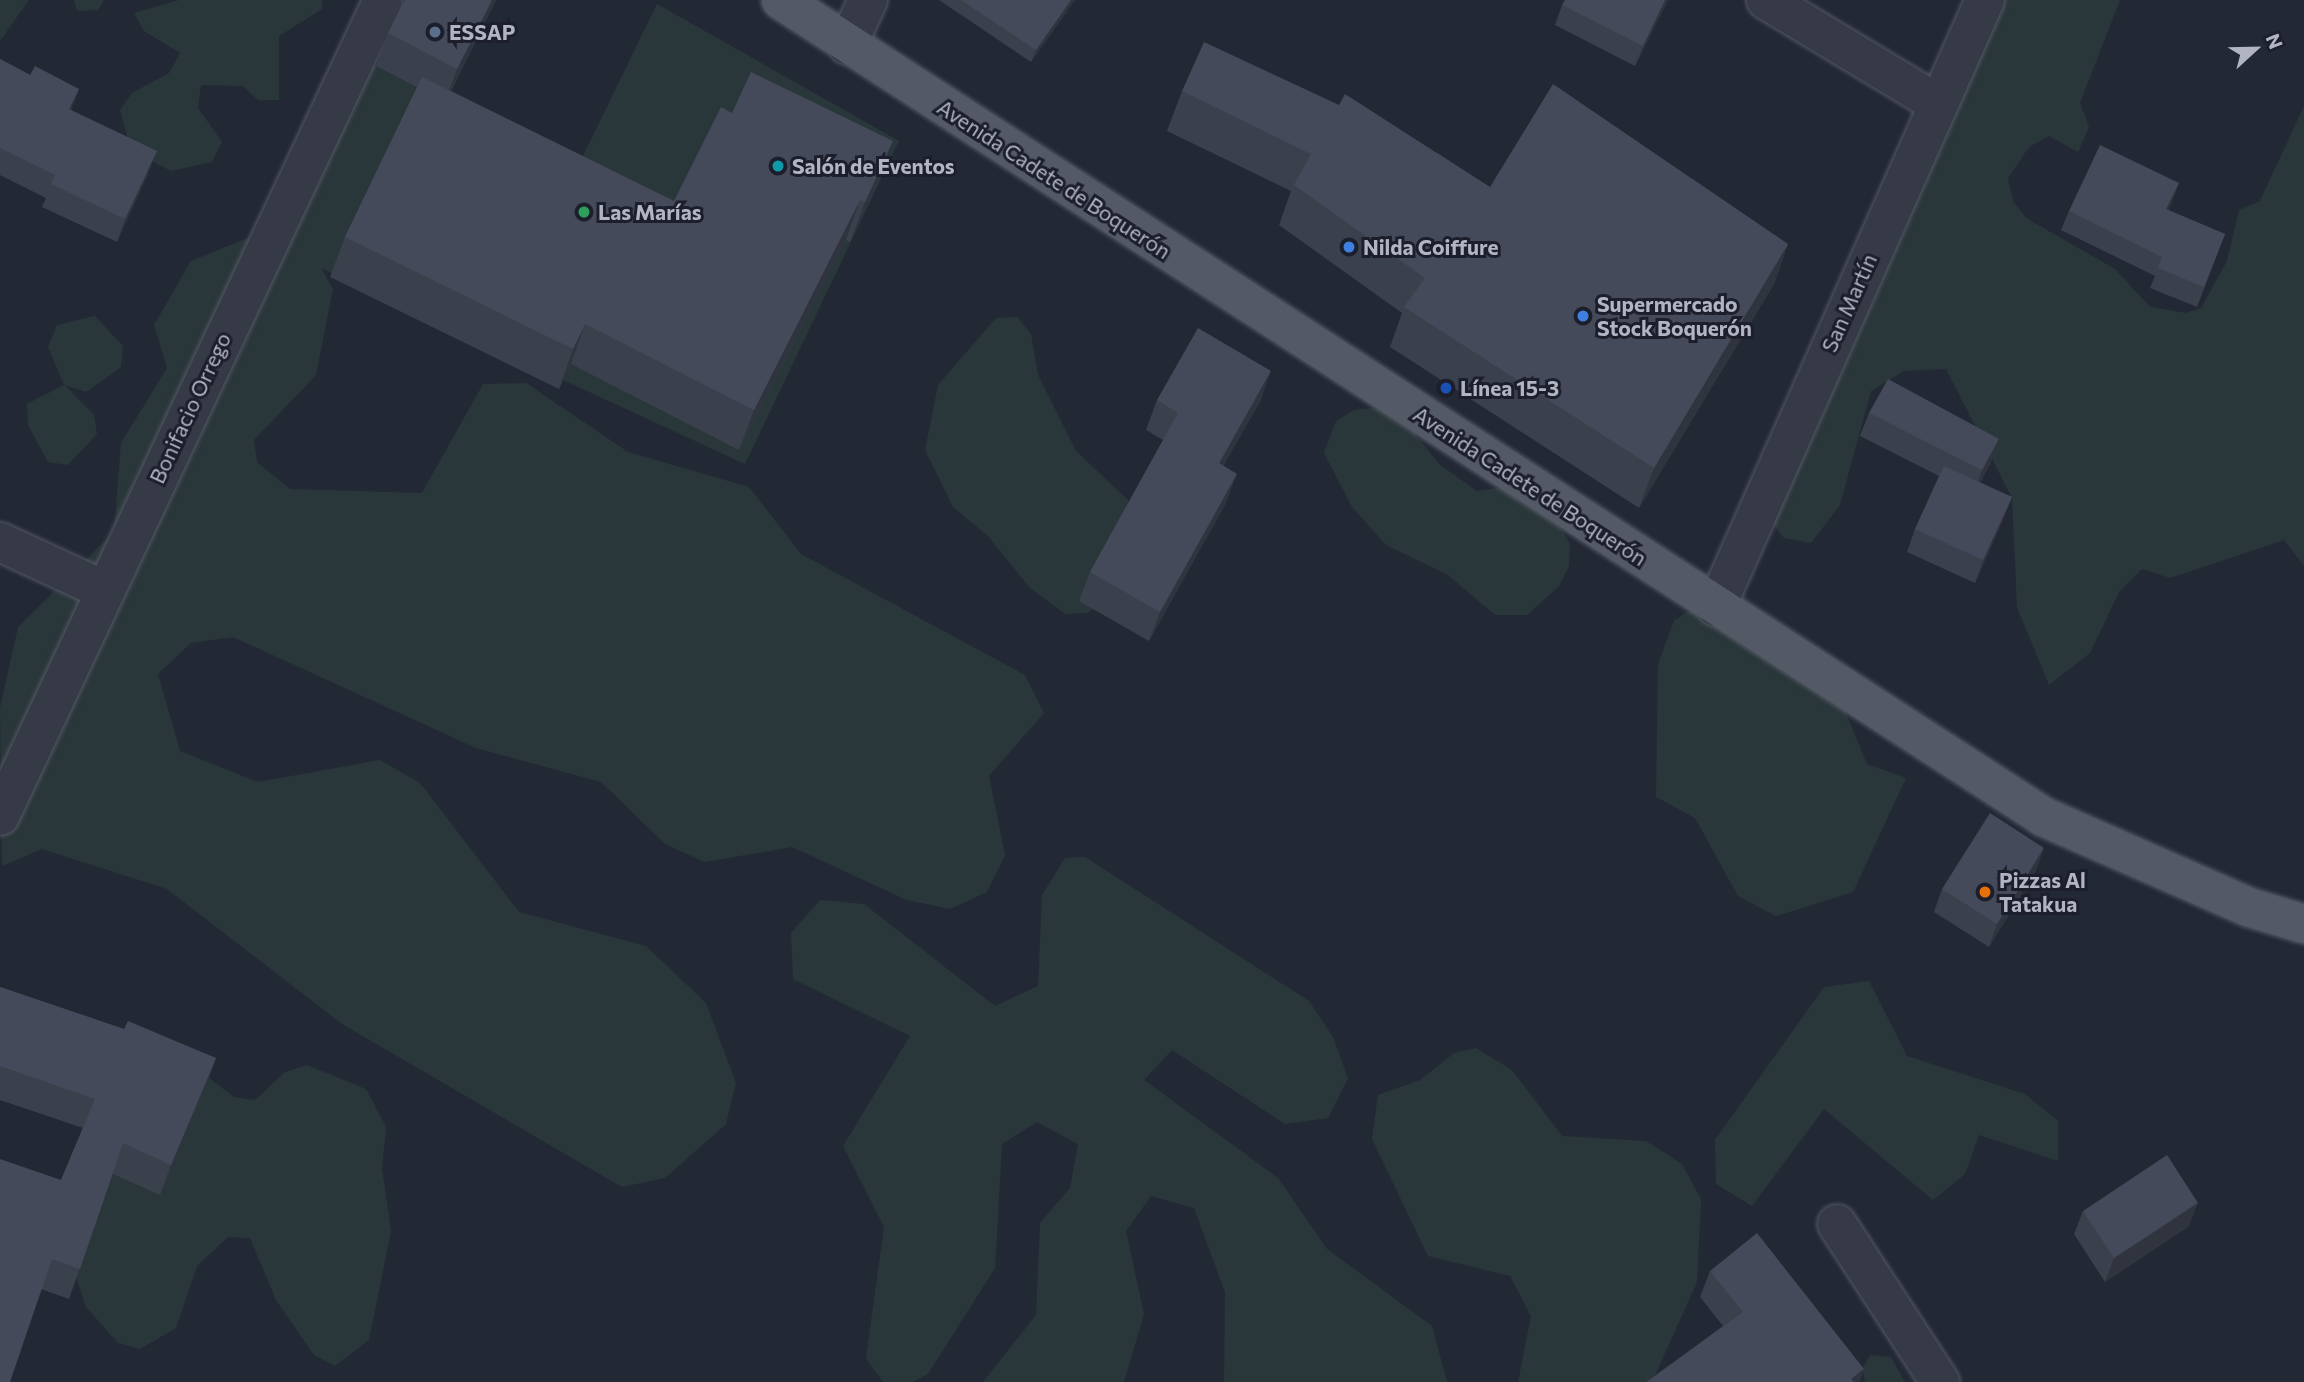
<!DOCTYPE html>
<meta charset="utf-8">
<style>
body{margin:0}
#map{position:relative;width:2304px;height:1382px;overflow:hidden;background:#232835;font-family:Commissioner,sans-serif}
div>[style]{position:absolute}
[style*='--x']{left:calc(var(--x)*1px);top:calc(var(--y)*1px);width:calc(var(--w)*1px);rotate:calc(var(--a)*1deg)}
.green>*{inset:0;background:#29373a}
.roads{filter:drop-shadow(0 0 2px #545764) drop-shadow(0 0 2px #545764)}
.minor>*{height:38px;margin:-19px;padding:0 19px;transform-origin:19px;border-radius:19px;background:#363a46}
.major>*{height:38px;margin:-19px;padding:0 19px;transform-origin:19px;border-radius:19px;background:#545966}
.wall>*{inset:0;background:#3b404d}
.shaded-wall>*{inset:0;background:#30343f}
.building>*{inset:0;background:#454a5a}
.dots>*{width:19px;height:19px;translate:-50% -50%;box-sizing:border-box;border:4px solid #1c1f2b;border-radius:50%}
span{translate:-50% -50%;white-space:nowrap;text-align:center;line-height:1.15;-webkit-text-stroke:6px #1c1f2b;paint-order:stroke}
.poi-label{font-size:21px;color:#b1b4c2;font-weight:700}
.left{translate:0 -50%;text-align:left}
.street-label{font-size:21px;color:#b1b4c2}
.north{position:absolute;left:2220px;top:14px;width:70px;height:70px;-webkit-text-stroke:5px #1c1f2b;paint-order:stroke;rotate:68deg;font-size:19px;font-weight:700;line-height:28px;text-align:center;color:#b1b4c2}
.north::after{content:'';display:block;margin:auto;width:24px;height:32px;background:#b1b4c2;clip-path:polygon(50% 0,100% 100%,50% 72%,0 100%)}
</style>
<div id="map">
<div class="green">
<i style="clip-path:polygon(0 0,29px 0,0 41px)"></i>
<i style="clip-path:polygon(74px 0,104px 0,98px 10px,77px 11px)"></i>
<i style="clip-path:polygon(179px 0,322px 0,322px 9px,279px 36px,279px 100px,258px 100px,243px 86px,201px 85px,198px 108px,222px 142px,212px 162px,171px 171px,131px 150px,120px 110px,132px 93px,169px 73px,180px 53px,144px 31px,134px 13px)"></i>
<i style="clip-path:polygon(1994px 0,2120px 0,2080px 103px,2089px 127px,2078px 152px,2049px 136px,2029px 147px,2008px 178px,2013px 201px,2026px 218px,2115px 269px,2150px 307px,2186px 313px,2201px 308px,2227px 261px,2239px 210px,2260px 201px,2304px 106px,2304px 566px,2284px 540px,2170px 578px,2142px 569px,2119px 592px,2090px 653px,2049px 685px,2017px 607px,2012px 498px,1946px 369px,1904px 371px,1871px 391px,1840px 505px,1811px 543px,1784px 538px,1772px 523px)"></i>
<i style="clip-path:polygon(657px 4px,899px 141px,745px 464px,321px 268px,333px 289px,316px 375px,254px 440px,257px 462px,290px 489px,422px 493px,483px 384px,526px 383px,628px 452px,749px 487px,801px 554px,1025px 675px,1044px 713px,989px 776px,1005px 855px,987px 892px,950px 909px,907px 900px,792px 847px,705px 862px,665px 844px,601px 782px,476px 748px,233px 637px,191px 643px,158px 674px,180px 751px,258px 782px,380px 760px,420px 783px,519px 912px,646px 946px,706px 1003px,736px 1083px,726px 1124px,665px 1178px,622px 1187px,342px 1024px,167px 889px,42px 849px,2px 866px,0 708px,18px 627px,114px 532px,121px 443px,167px 368px,154px 325px,191px 261px,270px 229px,290px 239px,374px 65px,580px 162px)"></i>
<i style="clip-path:polygon(95px 316px,123px 346px,121px 367px,86px 392px,65px 385px,94px 415px,97px 434px,68px 465px,48px 462px,28px 425px,27px 404px,64px 385px,48px 347px,57px 325px)"></i>
<i style="clip-path:polygon(1017px 317px,1031px 334px,1038px 375px,1076px 451px,1128px 500px,1129px 541px,1104px 602px,1087px 613px,1065px 614px,1029px 587px,988px 536px,953px 507px,925px 450px,938px 385px,996px 318px)"></i>
<i style="clip-path:polygon(1375px 408px,1405px 421px,1439px 464px,1477px 491px,1510px 486px,1543px 497px,1570px 544px,1569px 566px,1559px 586px,1527px 615px,1495px 615px,1448px 575px,1386px 545px,1352px 507px,1324px 453px,1336px 421px,1354px 410px)"></i>
<i style="clip-path:polygon(1711px 595px,1824px 660px,1867px 764px,1906px 778px,1853px 892px,1776px 916px,1738px 896px,1695px 818px,1656px 797px,1658px 664px,1674px 621px)"></i>
<i style="clip-path:polygon(1085px 857px,1309px 1001px,1333px 1037px,1348px 1078px,1328px 1118px,1285px 1124px,1172px 1050px,1144px 1080px,1278px 1178px,1327px 1249px,1432px 1326px,1447px 1382px,1224px 1382px,1225px 1292px,1194px 1208px,1151px 1196px,1126px 1231px,1144px 1314px,1124px 1382px,983px 1382px,1036px 1315px,1040px 1223px,1070px 1188px,1078px 1144px,1037px 1122px,1002px 1144px,995px 1268px,928px 1374px,913px 1382px,883px 1382px,866px 1358px,884px 1227px,843px 1146px,910px 1036px,793px 979px,791px 933px,820px 900px,864px 904px,995px 1006px,1038px 986px,1042px 895px,1065px 858px)"></i>
<i style="clip-path:polygon(1869px 981px,1907px 1056px,2025px 1094px,2058px 1121px,2058px 1161px,1979px 1135px,1965px 1174px,1933px 1200px,1824px 1109px,1752px 1206px,1716px 1184px,1715px 1140px,1824px 987px)"></i>
<i style="clip-path:polygon(1476px 1048px,1512px 1070px,1562px 1136px,1646px 1141px,1682px 1164px,1701px 1199px,1697px 1282px,1652px 1382px,1518px 1382px,1531px 1316px,1510px 1276px,1428px 1256px,1372px 1139px,1378px 1095px,1420px 1080px,1454px 1053px)"></i>
<i style="clip-path:polygon(307px 1065px,366px 1089px,386px 1127px,382px 1168px,391px 1231px,369px 1340px,335px 1366px,314px 1355px,276px 1300px,250px 1238px,228px 1237px,197px 1266px,176px 1328px,140px 1349px,118px 1343px,86px 1307px,72px 1265px,93px 1174px,200px 1071px,234px 1097px,255px 1100px,285px 1072px)"></i>
<i style="clip-path:polygon(1870px 1355px,1891px 1357px,1905px 1382px,1865px 1382px,1862px 1369px)"></i>
</div>
<div class="roads">
<div class="minor">
<i style="--x:1766;--y:0;--w:200;--a:31.1"></i>
<i style="--x:847;--y:45;--w:50;--a:-65"></i>
<i style="--x:0;--y:542;--w:115;--a:24.8"></i>
<i style="--x:1716;--y:607;--w:664;--a:-66.1"></i>
<i style="--x:0;--y:816;--w:901;--a:-64.86"></i>
<i style="--x:1837;--y:1224;--w:189;--a:56.9"></i>
</div>
<div class="major">
<i style="--x:781;--y:0;--w:1504;--a:32.9"></i>
<i style="--x:2044;--y:817;--w:223;--a:23.8"></i>
<i style="--x:2248;--y:907;--w:59;--a:16.9"></i>
</div>
</div>
<div class="wall">
<i style="clip-path:polygon(496px 0,451px 91px,674px 201px,879px 182px,850px 242px,846px 240px,739px 450px,571px 364px,559px 389px,330px 277px,345px 237px,417px 87px,376px 66px,388px 33px)"></i>
<i style="clip-path:polygon(939px 0,1075px 0,1031px 62px)"></i>
<i style="clip-path:polygon(1668px 0,1635px 66px,1555px 25px,1562px 5px)"></i>
<i style="clip-path:polygon(0 59px,30px 75px,79px 89px,71px 110px,148px 174px,117px 242px,42px 207px,46px 198px,0 175px)"></i>
<i style="clip-path:polygon(1182px 91px,1490px 187px,1788px 244px,1774px 284px,1639px 508px,1390px 347px,1402px 313px,1279px 225px,1291px 191px,1167px 131px)"></i>
<i style="clip-path:polygon(2179px 183px,2168px 210px,2225px 234px,2197px 307px,2150px 288px,2155px 276px,2061px 230px,2069px 211px)"></i>
<i style="clip-path:polygon(1157px 400px,1261px 400px,1223px 466px,1226px 503px,1149px 641px,1079px 601px,1090px 572px,1163px 440px,1146px 430px)"></i>
<i style="clip-path:polygon(1869px 413px,1991px 462px,1980px 483px,2012px 497px,2003px 520px,1975px 583px,1907px 552px,1915px 529px,1939px 476px,1860px 436px)"></i>
<i style="clip-path:polygon(2036px 871px,1989px 947px,1934px 912px,1942px 889px)"></i>
<i style="clip-path:polygon(0 987px,124px 1029px,216px 1058px,205px 1088px,160px 1195px,113px 1174px,69px 1299px,41px 1289px,61px 1180px,83px 1128px,0 1100px)"></i>
<i style="clip-path:polygon(2083px 1211px,2189px 1226px,2105px 1282px,2074px 1234px)"></i>
<i style="clip-path:polygon(1710px 1271px,1860px 1382px,1646px 1382px,1723px 1326px,1700px 1297px)"></i>
</div>
<div class="shaded-wall">
<i style="clip-path:polygon(492px 0,496px 0,445px 102px,457px 69px)"></i>
<i style="clip-path:polygon(1071px 0,1075px 0,1031px 62px,1036px 50px)"></i>
<i style="clip-path:polygon(1665px 0,1668px 0,1635px 66px,1643px 46px)"></i>
<i style="clip-path:polygon(79px 89px,70px 112px,69px 109px)"></i>
<i style="clip-path:polygon(893px 141px,879px 182px,850px 242px,865px 202px)"></i>
<i style="clip-path:polygon(157px 151px,148px 174px,117px 242px,125px 219px)"></i>
<i style="clip-path:polygon(2179px 183px,2172px 203px,2159px 229px,2166px 209px)"></i>
<i style="clip-path:polygon(860px 200px,846px 240px,739px 450px,754px 410px)"></i>
<i style="clip-path:polygon(1788px 244px,1774px 284px,1639px 508px,1654px 468px)"></i>
<i style="clip-path:polygon(585px 324px,571px 364px,559px 389px,573px 349px)"></i>
<i style="clip-path:polygon(1271px 371px,1261px 400px,1208px 493px,1219px 463px)"></i>
<i style="clip-path:polygon(1999px 439px,1991px 462px,1974px 493px,1982px 470px)"></i>
<i style="clip-path:polygon(1237px 474px,1226px 503px,1149px 641px,1160px 612px)"></i>
<i style="clip-path:polygon(2012px 497px,2003px 520px,1975px 583px,1983px 560px)"></i>
<i style="clip-path:polygon(2044px 848px,2036px 871px,1989px 947px,1997px 924px)"></i>
<i style="clip-path:polygon(216px 1058px,205px 1088px,160px 1195px,171px 1165px)"></i>
<i style="clip-path:polygon(2198px 1203px,2189px 1226px,2105px 1282px,2114px 1258px)"></i>
<i style="clip-path:polygon(1864px 1369px,1860px 1382px,1850px 1382px,1851px 1379px)"></i>
</div>
<div class="building">
<i style="clip-path:polygon(405px 0,492px 0,457px 69px,388px 33px)"></i>
<i style="clip-path:polygon(961px 0,1071px 0,1036px 50px)"></i>
<i style="clip-path:polygon(1565px 0,1665px 0,1643px 46px,1562px 5px)"></i>
<i style="clip-path:polygon(1204px 42px,1339px 105px,1345px 94px,1490px 187px,1553px 84px,1788px 244px,1654px 468px,1404px 307px,1425px 278px,1294px 185px,1311px 154px,1182px 91px)"></i>
<i style="clip-path:polygon(0 59px,30px 75px,35px 66px,79px 89px,69px 109px,157px 151px,125px 219px,51px 184px,55px 175px,0 148px)"></i>
<i style="clip-path:polygon(751px 72px,893px 141px,865px 202px,860px 200px,754px 410px,585px 324px,573px 349px,345px 237px,422px 77px,674px 201px,721px 107px,732px 113px)"></i>
<i style="clip-path:polygon(2100px 145px,2179px 183px,2166px 209px,2225px 234px,2204px 287px,2158px 268px,2162px 257px,2069px 211px)"></i>
<i style="clip-path:polygon(1198px 328px,1271px 371px,1219px 463px,1237px 474px,1160px 612px,1090px 572px,1178px 413px,1157px 400px)"></i>
<i style="clip-path:polygon(1888px 379px,1999px 439px,1982px 470px,1869px 413px)"></i>
<i style="clip-path:polygon(1944px 466px,2012px 497px,1983px 560px,1915px 529px)"></i>
<i style="clip-path:polygon(1990px 813px,2044px 848px,1997px 924px,1942px 889px)"></i>
<i style="clip-path:polygon(0 987px,124px 1029px,128px 1021px,216px 1058px,171px 1165px,123px 1143px,80px 1269px,52px 1259px,10px 1382px,0 1382px,0 1159px,61px 1180px,95px 1099px,0 1066px)"></i>
<i style="clip-path:polygon(2167px 1155px,2198px 1203px,2114px 1258px,2083px 1211px)"></i>
<i style="clip-path:polygon(1757px 1233px,1864px 1369px,1851px 1379px,1854px 1382px,1647px 1382px,1743px 1312px,1710px 1271px)"></i>
</div>
<div class="dots">
<i style="left:435px;top:32px;background:#5c6f8a"></i>
<i style="left:778px;top:166px;background:#0f9aa8"></i>
<i style="left:584px;top:212px;background:#2e9e5b"></i>
<i style="left:1349px;top:247px;background:#3f7fe0"></i>
<i style="left:1583px;top:316px;background:#3f7fe0"></i>
<i style="left:1446px;top:388px;background:#1a4fb4"></i>
<i style="left:1985px;top:892px;background:#e8710a"></i>
</div>
<div class="poi-label">
<span class="left" style="left:449px;top:32px">ESSAP</span>
<span class="left" style="left:792px;top:166px">Salón de Eventos</span>
<span class="left" style="left:598px;top:212px">Las Marías</span>
<span class="left" style="left:1363px;top:247px">Nilda Coiffure</span>
<span class="left" style="left:1597px;top:316px">Supermercado<br>Stock Boquerón</span>
<span class="left" style="left:1460px;top:388px">Línea 15-3</span>
<span class="left" style="left:1999px;top:892px">Pizzas Al<br>Tatakua</span>
</div>
<div class="street-label">
<span style="left:1054px;top:179px;rotate:33deg">Avenida Cadete de Boquerón</span>
<span style="left:1849px;top:303px;rotate:-66deg">San Martín</span>
<span style="left:190px;top:408px;rotate:-65deg">Bonifacio Orrego</span>
<span style="left:1530px;top:486px;rotate:33deg">Avenida Cadete de Boquerón</span>
</div>
<div class="north">N</div>
</div>
